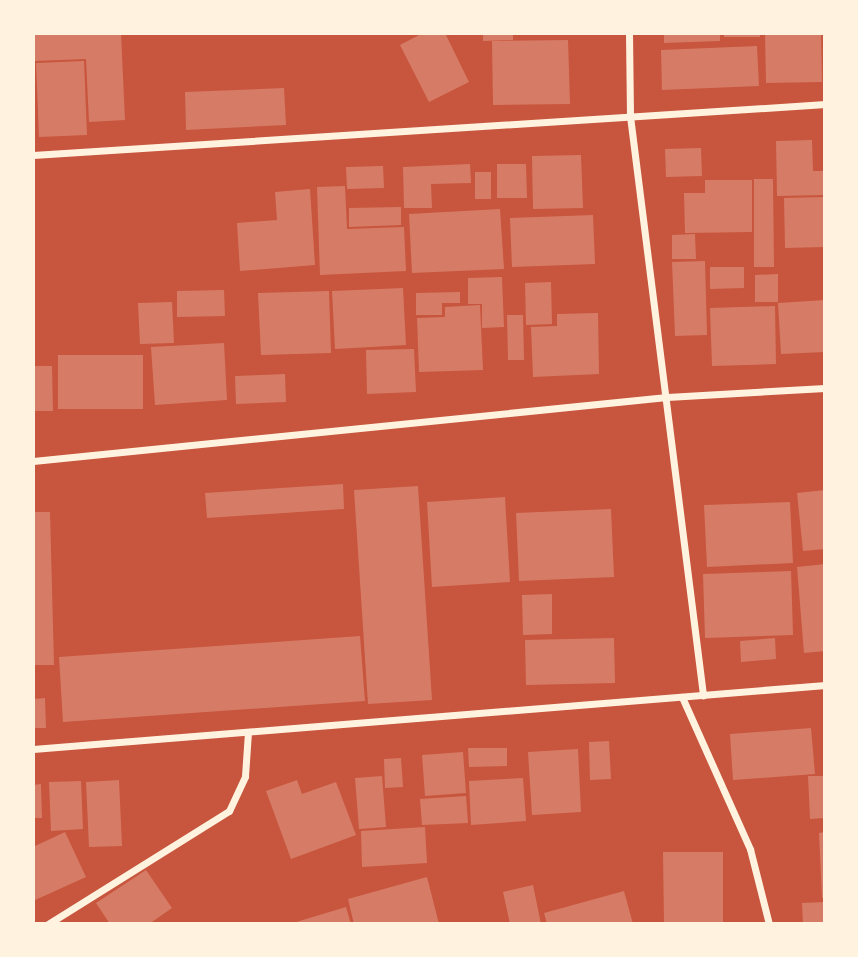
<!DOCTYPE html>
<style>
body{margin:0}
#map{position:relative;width:858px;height:957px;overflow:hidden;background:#c8553d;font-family:"Noto Sans",sans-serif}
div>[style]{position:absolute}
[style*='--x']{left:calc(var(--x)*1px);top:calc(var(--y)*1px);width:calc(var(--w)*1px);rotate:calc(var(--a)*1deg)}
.building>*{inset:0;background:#d67c66}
.minor>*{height:7px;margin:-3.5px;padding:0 3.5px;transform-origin:3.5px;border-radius:3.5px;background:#fff3e0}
span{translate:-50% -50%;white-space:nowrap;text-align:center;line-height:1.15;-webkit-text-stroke:7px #fff3e0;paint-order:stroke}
.frame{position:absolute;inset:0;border:35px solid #fff3e0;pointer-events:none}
</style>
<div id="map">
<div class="building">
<i style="clip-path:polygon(33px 33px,121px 33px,125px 120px,89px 122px,86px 59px,34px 61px)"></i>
<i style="clip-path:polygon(423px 33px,445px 33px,469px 82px,429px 102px,400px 45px)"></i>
<i style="clip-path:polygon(483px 33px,513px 33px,513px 40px,483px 41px)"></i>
<i style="clip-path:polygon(664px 33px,720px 33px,720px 41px,664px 43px)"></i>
<i style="clip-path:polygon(724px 33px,760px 33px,760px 37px,724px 37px)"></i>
<i style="clip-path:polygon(765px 33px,821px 33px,822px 82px,766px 83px)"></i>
<i style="clip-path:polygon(568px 40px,570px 104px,493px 105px,492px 41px)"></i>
<i style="clip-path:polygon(757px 46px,759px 86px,662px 90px,661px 50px)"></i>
<i style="clip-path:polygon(84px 61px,87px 135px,39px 137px,36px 63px)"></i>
<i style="clip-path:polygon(284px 88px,286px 125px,186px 130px,185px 92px)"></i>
<i style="clip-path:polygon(812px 140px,813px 171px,825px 171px,825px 195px,777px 196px,776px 141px)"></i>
<i style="clip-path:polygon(701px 148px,702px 176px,666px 177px,665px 149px)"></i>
<i style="clip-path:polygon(581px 155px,583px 208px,533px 209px,532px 156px)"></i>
<i style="clip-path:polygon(470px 164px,471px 183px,431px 184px,432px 208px,404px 208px,403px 167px)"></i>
<i style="clip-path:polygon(497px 164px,526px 164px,527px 198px,497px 198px)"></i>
<i style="clip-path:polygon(383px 166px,384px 188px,347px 189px,346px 167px)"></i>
<i style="clip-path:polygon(475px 172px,491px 172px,491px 199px,475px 199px)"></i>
<i style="clip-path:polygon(754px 179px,773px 179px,774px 267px,754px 267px)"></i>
<i style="clip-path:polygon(705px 180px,752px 180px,752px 232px,685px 233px,684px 193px,705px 193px)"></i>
<i style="clip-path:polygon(345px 186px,347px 229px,404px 227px,406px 271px,320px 275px,317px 187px)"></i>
<i style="clip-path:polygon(310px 189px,315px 265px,240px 271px,237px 223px,277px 220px,275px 192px)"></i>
<i style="clip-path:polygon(825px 197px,825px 247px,785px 248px,784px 198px)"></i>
<i style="clip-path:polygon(401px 207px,401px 225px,349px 227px,349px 208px)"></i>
<i style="clip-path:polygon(500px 209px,504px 269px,412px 273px,409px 214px)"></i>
<i style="clip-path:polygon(593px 215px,595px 264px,512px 267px,510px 218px)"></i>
<i style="clip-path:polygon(695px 234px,696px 259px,672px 259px,672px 235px)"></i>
<i style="clip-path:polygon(705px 261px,707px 335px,675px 336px,672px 262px)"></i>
<i style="clip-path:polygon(710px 267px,744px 267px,744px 288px,710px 289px)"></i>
<i style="clip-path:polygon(778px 274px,778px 302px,755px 302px,755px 275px)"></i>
<i style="clip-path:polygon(502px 277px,504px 327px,482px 328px,482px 304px,468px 304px,468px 278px)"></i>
<i style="clip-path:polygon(551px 282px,552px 324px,526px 325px,525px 283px)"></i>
<i style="clip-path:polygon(403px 288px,406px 345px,335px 349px,332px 291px)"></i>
<i style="clip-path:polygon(224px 290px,225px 316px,177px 317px,177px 291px)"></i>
<i style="clip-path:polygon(329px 291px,331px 353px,261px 355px,258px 293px)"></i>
<i style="clip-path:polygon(460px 292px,460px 303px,442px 303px,442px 315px,416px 315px,416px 293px)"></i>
<i style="clip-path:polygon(825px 300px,825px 352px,781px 354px,778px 303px)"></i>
<i style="clip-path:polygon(172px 302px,174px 343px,140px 344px,138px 303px)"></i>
<i style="clip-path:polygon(480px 305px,483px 370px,419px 372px,417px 318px,445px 317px,445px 307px)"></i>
<i style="clip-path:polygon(775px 306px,776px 364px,712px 366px,710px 308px)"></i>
<i style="clip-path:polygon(598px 313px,599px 374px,533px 377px,531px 327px,557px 326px,557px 314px)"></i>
<i style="clip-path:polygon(507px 315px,523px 315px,524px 360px,508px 360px)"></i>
<i style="clip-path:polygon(224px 343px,227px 400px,155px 405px,151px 347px)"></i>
<i style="clip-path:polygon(414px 349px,416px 392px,367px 394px,366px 350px)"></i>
<i style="clip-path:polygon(58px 355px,143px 355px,143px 409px,58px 409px)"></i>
<i style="clip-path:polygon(33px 366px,52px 366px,53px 411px,33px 411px)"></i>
<i style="clip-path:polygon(285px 374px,286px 402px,236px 404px,235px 376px)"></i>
<i style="clip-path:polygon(343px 484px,344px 509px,207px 518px,205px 493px)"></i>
<i style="clip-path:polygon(418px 486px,432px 700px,368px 704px,354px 490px)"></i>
<i style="clip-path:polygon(825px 490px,825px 549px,803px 551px,797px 493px)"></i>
<i style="clip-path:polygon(505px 497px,510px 582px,432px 587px,427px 502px)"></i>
<i style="clip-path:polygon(790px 502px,793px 563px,707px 567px,704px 505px)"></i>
<i style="clip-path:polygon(611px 509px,614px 577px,519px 581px,516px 513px)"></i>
<i style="clip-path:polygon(33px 512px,50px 512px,54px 665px,33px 665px)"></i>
<i style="clip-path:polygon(825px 564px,825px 651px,804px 653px,797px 567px)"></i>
<i style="clip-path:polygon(791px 571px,793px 635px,705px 638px,703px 574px)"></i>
<i style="clip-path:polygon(552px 594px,552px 634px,523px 635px,522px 595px)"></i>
<i style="clip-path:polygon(360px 636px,365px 701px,63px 722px,59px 657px)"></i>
<i style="clip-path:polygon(614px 638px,615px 683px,526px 685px,525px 640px)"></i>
<i style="clip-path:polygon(775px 638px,776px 659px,741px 662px,740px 641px)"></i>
<i style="clip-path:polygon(45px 698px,46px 728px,33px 728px,33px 699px)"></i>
<i style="clip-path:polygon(811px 728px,815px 774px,733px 780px,730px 734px)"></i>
<i style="clip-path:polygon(609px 741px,611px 779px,590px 780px,589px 742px)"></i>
<i style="clip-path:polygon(468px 748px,507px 748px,507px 766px,469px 767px)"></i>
<i style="clip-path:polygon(578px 749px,581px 812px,532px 815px,528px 752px)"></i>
<i style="clip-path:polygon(463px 752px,466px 793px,425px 796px,422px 755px)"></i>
<i style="clip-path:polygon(401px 758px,403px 787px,385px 788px,384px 759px)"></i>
<i style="clip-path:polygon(382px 776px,386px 827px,359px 829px,355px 778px)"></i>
<i style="clip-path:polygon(808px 776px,825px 776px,825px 818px,810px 819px)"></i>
<i style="clip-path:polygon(523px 778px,526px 821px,471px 825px,469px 781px)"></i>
<i style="clip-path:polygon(119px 780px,122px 846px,89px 847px,86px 782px)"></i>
<i style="clip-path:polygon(297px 780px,302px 794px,336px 782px,356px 835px,291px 859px,266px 791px)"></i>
<i style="clip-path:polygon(81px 781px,83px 829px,51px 831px,49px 782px)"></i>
<i style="clip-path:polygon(41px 784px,42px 818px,33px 818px,33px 785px)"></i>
<i style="clip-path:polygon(466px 796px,468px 823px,422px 825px,420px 799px)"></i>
<i style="clip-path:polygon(425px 827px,427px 863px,362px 867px,361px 831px)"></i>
<i style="clip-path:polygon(65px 832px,86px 877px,33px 901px,33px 847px)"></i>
<i style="clip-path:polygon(825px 832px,825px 898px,822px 898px,819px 833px)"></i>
<i style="clip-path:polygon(663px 852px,723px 852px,723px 924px,664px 924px)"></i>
<i style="clip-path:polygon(146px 870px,172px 908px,149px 924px,110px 924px,96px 903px)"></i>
<i style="clip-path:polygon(427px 877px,439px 924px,354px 924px,348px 899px)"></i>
<i style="clip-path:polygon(533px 885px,541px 924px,510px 924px,503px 892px)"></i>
<i style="clip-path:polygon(624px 891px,633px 924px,547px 924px,544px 913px)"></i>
<i style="clip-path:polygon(825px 902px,825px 924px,803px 924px,802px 903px)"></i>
<i style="clip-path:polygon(346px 907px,351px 924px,293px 924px,293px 923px)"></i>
</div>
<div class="minor">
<i style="--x:629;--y:33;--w:83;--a:89.3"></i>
<i style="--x:630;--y:116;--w:584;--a:82.81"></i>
<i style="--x:33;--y:155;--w:794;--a:-3.68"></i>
<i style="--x:33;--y:461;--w:637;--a:-5.76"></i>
<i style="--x:667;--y:397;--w:158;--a:-3.3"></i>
<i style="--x:682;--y:697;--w:167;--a:65.9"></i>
<i style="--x:750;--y:849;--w:77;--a:75.8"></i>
<i style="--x:33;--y:749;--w:795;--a:-4.62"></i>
<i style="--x:48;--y:924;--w:213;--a:-32"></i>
<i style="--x:229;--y:811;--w:38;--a:-65"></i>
<i style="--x:245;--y:776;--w:44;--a:-86.1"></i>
</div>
<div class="frame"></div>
</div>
